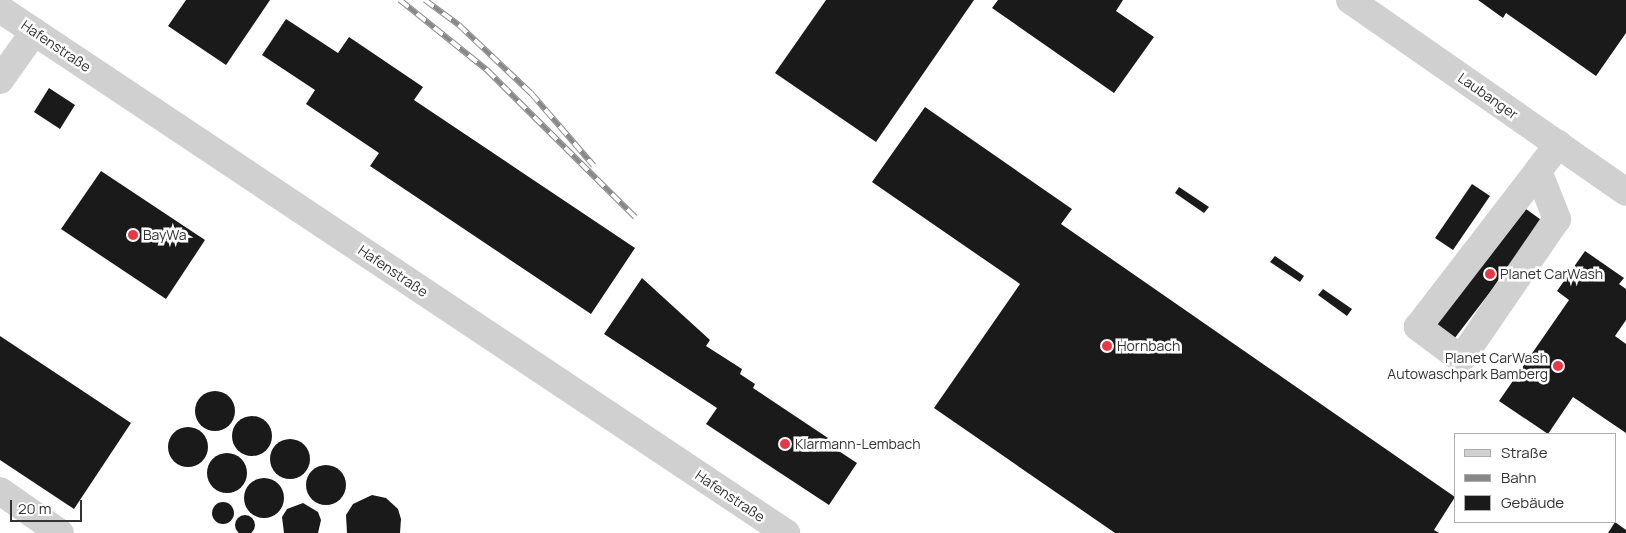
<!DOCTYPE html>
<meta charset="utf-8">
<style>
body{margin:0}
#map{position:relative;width:1626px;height:533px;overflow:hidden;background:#fff;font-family:Manrope,sans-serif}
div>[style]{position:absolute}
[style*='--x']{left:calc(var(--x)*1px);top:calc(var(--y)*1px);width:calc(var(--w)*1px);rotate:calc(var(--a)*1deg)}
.building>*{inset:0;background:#1a1a1a}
.round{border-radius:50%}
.minor>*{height:28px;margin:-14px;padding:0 14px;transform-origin:14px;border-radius:14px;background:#d0d0d0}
.rail>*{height:5.5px;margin-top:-2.75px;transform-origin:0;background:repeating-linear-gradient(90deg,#fff 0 11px,#888 0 22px);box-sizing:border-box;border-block:1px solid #888}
.dots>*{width:14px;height:14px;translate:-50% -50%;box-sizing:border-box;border:2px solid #fff;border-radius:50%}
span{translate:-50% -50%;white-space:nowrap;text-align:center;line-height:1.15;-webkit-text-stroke:5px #fff;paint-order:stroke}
.street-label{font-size:14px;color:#333}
.poi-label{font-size:14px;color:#333}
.left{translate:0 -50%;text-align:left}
.right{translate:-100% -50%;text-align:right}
.legend{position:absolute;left:1454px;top:433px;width:162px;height:90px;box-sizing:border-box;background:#fff;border:1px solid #adadad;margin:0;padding:6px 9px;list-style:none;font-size:15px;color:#333}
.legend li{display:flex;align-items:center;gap:10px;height:25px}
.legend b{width:25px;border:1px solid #adadad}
.scale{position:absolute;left:10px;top:500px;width:72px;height:22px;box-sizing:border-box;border:2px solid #333;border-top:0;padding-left:6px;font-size:15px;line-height:18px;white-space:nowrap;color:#333;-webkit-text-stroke:4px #fff;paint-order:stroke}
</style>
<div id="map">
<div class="building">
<i style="clip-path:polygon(186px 0,270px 0,226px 65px,168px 26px)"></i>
<i style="clip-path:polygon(826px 0,974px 0,876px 142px,775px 73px)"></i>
<i style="clip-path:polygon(998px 0,1123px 0,1116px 11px,1154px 37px,1114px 93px,992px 8px)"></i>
<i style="clip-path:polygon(1478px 0,1626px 0,1626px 33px,1596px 76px,1506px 13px,1503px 18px)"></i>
<i style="clip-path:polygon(286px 19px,338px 53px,349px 37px,423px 87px,414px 100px,635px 248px,591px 314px,370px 166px,379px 153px,306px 104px,315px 90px,262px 55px)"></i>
<i style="clip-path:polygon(49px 88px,75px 105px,60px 129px,34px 112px)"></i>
<i style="clip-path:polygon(925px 107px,1072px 209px,1061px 224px,1455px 497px,1434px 530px,1439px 533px,1115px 533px,934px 408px,1020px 284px,872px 182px)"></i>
<i style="clip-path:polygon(101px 171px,205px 240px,166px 299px,61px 229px)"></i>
<i style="clip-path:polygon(1472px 184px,1490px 196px,1453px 250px,1435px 238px)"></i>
<i style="clip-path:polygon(1179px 187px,1209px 207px,1204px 213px,1175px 193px)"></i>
<i style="clip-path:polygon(1526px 209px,1544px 222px,1454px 339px,1436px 325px)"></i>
<i style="clip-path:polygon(1585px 251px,1624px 278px,1619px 284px,1626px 289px,1626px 320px,1615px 336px,1626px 344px,1626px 433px,1573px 397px,1548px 434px,1499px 401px,1569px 300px,1557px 291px)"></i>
<i style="clip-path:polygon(1275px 256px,1304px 276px,1300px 282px,1270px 262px)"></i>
<i style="clip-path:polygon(642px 278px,710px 340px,706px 346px,742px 369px,740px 374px,755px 384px,753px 388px,828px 438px,825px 442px,857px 463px,829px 505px,706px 424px,717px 408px,604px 334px)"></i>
<i style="clip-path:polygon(1323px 289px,1352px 309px,1347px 316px,1318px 295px)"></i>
<i style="clip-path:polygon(0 336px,131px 423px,74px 509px,0 460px)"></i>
<i class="round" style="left:195px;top:391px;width:40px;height:40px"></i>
<i class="round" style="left:232px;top:416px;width:40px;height:40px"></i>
<i class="round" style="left:168px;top:427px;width:40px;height:40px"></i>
<i class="round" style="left:270px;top:439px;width:40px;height:40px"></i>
<i class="round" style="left:207px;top:453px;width:40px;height:40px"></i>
<i class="round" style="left:306px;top:465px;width:40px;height:40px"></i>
<i class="round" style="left:244px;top:478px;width:40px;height:40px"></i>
<i style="clip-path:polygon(372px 495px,386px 498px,398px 509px,401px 519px,400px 533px,347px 533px,346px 515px,353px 504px)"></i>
<i class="round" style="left:212px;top:502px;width:22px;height:22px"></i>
<i style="clip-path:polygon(303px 503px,318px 512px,321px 520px,318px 533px,284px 533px,282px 517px,287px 509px)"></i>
<i class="round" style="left:235px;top:515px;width:20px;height:20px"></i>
<i style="clip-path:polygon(1615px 522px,1626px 530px,1626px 533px,1608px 533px)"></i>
</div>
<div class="minor">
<i style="--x:1350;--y:0;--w:336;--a:34.8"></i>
<i style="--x:0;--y:9;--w:945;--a:33.69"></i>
<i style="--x:0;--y:80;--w:59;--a:-54.7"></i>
<i style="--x:1538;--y:171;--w:52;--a:68.4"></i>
<i style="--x:1557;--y:219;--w:170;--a:124.4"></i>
<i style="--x:1461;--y:359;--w:54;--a:-143.3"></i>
<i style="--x:1418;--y:327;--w:197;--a:-52.4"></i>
<i style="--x:1538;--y:171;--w:34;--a:-53"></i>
<i style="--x:0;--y:491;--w:73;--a:35"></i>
</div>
<div class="rail">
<i style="--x:400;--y:0;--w:112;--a:38.8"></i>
<i style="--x:487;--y:70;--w:209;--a:44.8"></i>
<i style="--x:425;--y:0;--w:42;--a:36.3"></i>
<i style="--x:459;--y:25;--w:99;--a:43.4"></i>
<i style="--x:531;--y:93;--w:96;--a:49.2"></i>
</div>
<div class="dots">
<i style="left:133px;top:235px;background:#e63946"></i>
<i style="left:1490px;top:274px;background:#e63946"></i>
<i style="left:1107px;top:346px;background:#e63946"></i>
<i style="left:1558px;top:366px;background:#e63946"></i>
<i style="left:785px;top:444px;background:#e63946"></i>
</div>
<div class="street-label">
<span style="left:56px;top:46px;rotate:34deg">Hafenstraße</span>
<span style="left:1488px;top:96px;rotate:35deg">Laubanger</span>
<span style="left:393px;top:271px;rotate:34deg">Hafenstraße</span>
<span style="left:730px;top:496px;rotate:34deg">Hafenstraße</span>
</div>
<div class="poi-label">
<span class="left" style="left:143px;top:235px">BayWa</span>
<span class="left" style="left:1500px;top:274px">Planet CarWash</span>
<span class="left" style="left:1117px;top:346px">Hornbach</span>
<span class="right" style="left:1548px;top:366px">Planet CarWash<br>Autowaschpark Bamberg</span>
<span class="left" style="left:795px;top:444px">Klarmann-Lembach</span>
</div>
<ul class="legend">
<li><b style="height:6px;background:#d0d0d0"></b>Straße</li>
<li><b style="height:6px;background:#888"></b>Bahn</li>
<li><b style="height:14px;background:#1a1a1a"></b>Gebäude</li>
</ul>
<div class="scale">20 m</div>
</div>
